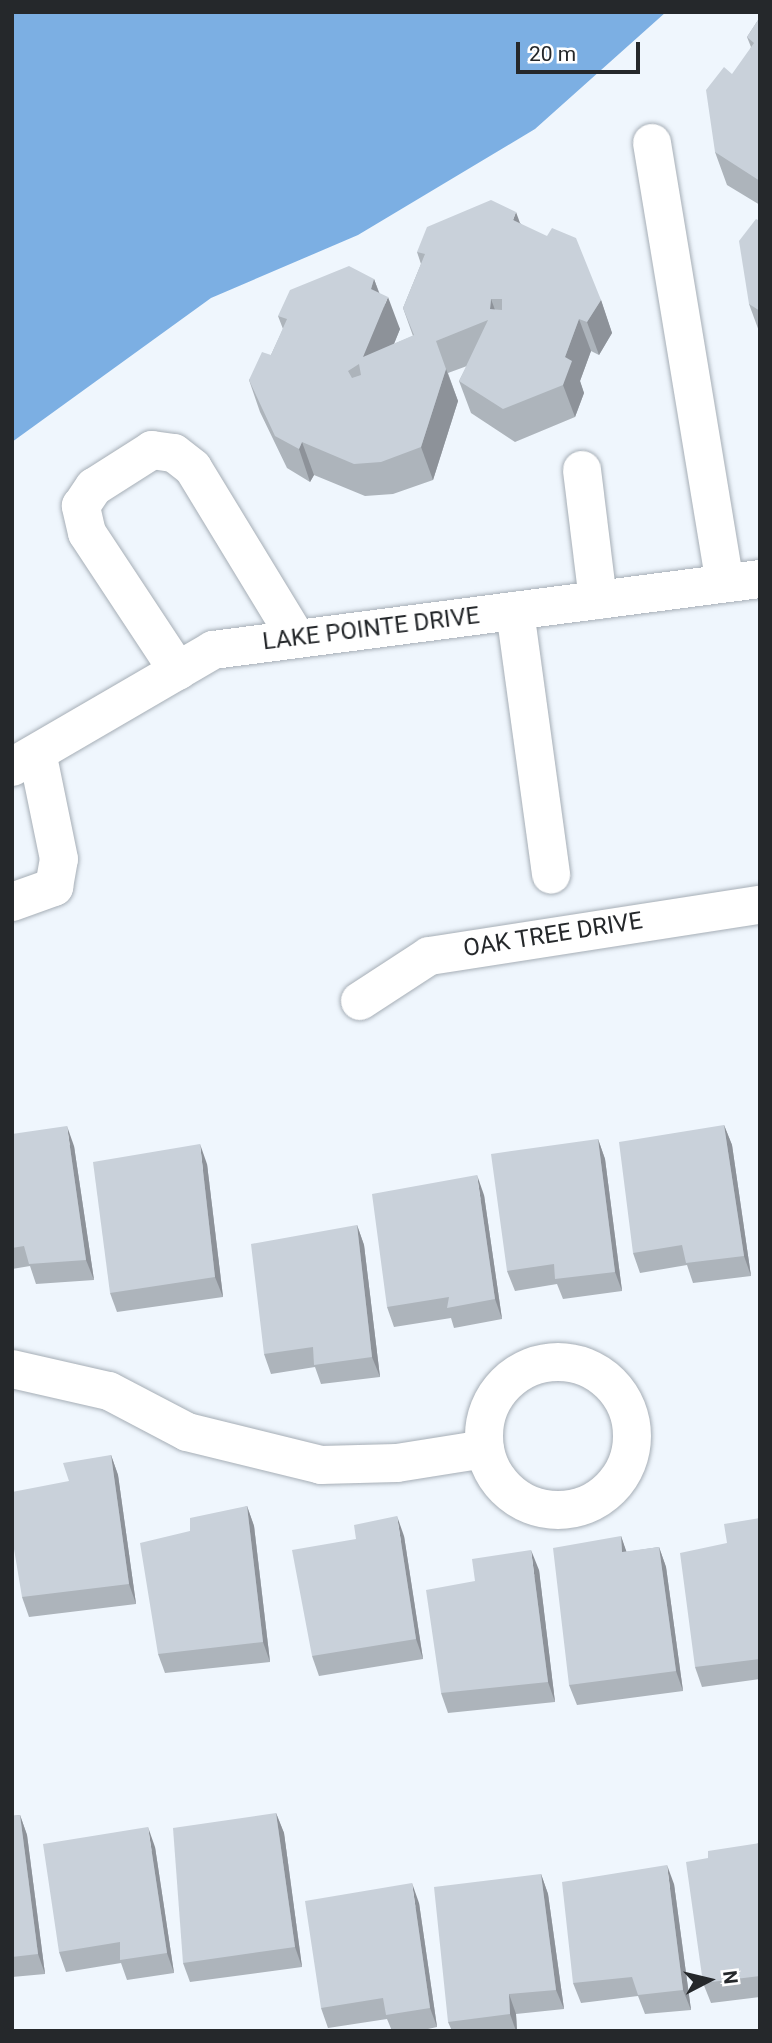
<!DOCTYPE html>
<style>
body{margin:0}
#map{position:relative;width:772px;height:2043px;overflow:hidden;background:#eff6fd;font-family:Roboto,sans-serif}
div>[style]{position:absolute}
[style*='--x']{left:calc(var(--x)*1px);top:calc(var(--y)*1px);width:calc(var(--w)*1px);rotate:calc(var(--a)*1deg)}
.water>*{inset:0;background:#7cafe3}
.roads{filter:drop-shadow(0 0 2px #a6aeb6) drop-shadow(0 0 2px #a6aeb6)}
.minor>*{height:38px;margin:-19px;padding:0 19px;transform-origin:19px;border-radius:19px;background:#fff}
.minor>.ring{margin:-19px;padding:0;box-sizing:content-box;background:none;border:38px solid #fff;border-radius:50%}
.wall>*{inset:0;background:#adb4bb}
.shaded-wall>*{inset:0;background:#8d9299}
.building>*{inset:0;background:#c9d1da}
span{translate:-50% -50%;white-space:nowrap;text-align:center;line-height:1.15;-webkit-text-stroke:5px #fff;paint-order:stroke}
.street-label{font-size:24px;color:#25282b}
.frame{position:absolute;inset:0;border:14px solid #25282b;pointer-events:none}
.north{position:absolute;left:674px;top:1945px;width:70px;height:70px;-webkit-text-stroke:5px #fff;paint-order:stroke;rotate:83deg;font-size:19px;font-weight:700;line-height:28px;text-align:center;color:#25282b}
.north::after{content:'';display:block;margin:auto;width:24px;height:32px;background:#25282b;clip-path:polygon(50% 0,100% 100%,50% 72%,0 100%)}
.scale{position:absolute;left:516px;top:42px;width:124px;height:32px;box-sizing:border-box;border:4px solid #25282b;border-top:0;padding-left:9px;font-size:21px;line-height:24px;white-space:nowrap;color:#25282b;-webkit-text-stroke:5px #fff;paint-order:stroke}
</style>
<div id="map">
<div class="water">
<i style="clip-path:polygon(12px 12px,666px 12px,535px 129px,358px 235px,211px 298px,12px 442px)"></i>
</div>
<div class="roads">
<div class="minor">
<i style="--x:652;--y:143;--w:446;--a:80.6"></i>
<i style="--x:582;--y:470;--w:131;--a:83"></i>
<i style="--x:515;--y:611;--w:266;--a:82.2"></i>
<i style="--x:178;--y:671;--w:165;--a:-123.4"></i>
<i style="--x:87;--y:533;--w:28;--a:-103"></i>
<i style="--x:81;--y:506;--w:23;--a:-56"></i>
<i style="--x:94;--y:487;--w:69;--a:-32.5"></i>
<i style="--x:152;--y:450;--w:22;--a:8"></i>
<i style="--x:174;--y:453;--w:24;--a:38"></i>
<i style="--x:193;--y:468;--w:200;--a:58.7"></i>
<i style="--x:12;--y:767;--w:233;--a:-30.2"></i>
<i style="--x:213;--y:650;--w:552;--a:-7.4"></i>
<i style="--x:12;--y:902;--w:45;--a:-19.7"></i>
<i style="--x:54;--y:887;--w:28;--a:-80"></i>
<i style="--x:59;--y:859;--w:104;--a:-101.6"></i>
<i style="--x:360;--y:1001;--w:82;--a:-33.1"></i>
<i style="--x:429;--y:956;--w:335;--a:-8.8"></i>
<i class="ring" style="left:484px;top:1362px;width:110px;height:110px"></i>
<i style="--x:12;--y:1369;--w:99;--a:12.8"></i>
<i style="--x:109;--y:1391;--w:88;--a:27.7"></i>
<i style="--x:187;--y:1432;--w:138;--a:13.8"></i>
<i style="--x:321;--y:1465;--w:76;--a:-1.5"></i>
<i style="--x:397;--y:1463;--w:89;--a:-9"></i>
</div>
</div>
<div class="wall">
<i style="clip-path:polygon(760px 17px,760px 205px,727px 185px,715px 152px,751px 47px,747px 37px)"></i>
<i style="clip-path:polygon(760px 221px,760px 334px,749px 304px)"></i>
<i style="clip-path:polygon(520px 223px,601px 300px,612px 333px,599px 355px,591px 351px,580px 381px,584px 393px,575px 417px,515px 442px,471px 413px,459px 381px,467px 366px,448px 373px,458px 401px,433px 480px,393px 494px,365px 496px,314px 475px,310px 482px,287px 468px,260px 412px,249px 380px,271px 355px,283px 329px,278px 316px,374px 279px,379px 292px,400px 329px,394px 344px,413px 336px,403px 308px,421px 264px,417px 252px)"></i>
<i style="clip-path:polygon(724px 1125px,732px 1145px,751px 1276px,693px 1283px,687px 1265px,640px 1273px,633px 1253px)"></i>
<i style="clip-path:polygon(12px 1134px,74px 1146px,94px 1280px,36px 1284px,30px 1266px,12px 1269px)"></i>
<i style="clip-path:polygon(598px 1139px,605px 1159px,622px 1291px,563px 1299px,557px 1284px,515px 1291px,507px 1271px)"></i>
<i style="clip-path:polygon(207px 1164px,223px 1297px,117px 1312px,110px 1293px)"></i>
<i style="clip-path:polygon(484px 1195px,502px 1319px,454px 1328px,451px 1318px,394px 1327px,387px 1307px)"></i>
<i style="clip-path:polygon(357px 1225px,364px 1245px,380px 1377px,321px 1384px,315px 1367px,271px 1374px,264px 1354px)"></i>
<i style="clip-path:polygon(111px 1455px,118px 1475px,136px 1604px,29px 1617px,22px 1597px,69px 1481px)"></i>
<i style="clip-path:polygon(247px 1506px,254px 1526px,270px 1662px,165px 1673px,158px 1654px,190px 1531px)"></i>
<i style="clip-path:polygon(760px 1518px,760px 1679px,702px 1687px,695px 1667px,727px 1543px)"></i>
<i style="clip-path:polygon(404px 1536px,423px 1659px,319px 1676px,312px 1656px)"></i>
<i style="clip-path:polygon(621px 1536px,626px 1552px,659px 1547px,666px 1567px,683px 1691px,577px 1705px,569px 1685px)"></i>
<i style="clip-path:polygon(539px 1570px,555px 1702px,448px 1713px,441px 1693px)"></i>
<i style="clip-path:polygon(276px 1813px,284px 1833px,302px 1967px,190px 1982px,183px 1963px)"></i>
<i style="clip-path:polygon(20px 1815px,27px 1835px,45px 1974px,12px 1977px,12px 1816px)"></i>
<i style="clip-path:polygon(760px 1843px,760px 1997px,711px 2003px,703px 1983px,708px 1858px)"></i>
<i style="clip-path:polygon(155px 1847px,174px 1973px,127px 1980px,121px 1963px,66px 1972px,59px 1952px)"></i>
<i style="clip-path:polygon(541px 1874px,548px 1894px,564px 2009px,516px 2014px,517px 2031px,452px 2031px,448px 2022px)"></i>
<i style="clip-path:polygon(674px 1884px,691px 2010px,645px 2014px,638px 1996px,581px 2003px,573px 1983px)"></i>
<i style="clip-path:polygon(419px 1903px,437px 2027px,419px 2031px,392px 2031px,387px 2019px,328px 2028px,321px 2008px)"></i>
</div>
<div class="shaded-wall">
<i style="clip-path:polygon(516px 212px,528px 245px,513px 220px)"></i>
<i style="clip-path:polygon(374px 279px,384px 307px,388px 297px,400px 329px,375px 390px,363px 357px,371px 289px)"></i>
<i style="clip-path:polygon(491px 299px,503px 332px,490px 309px)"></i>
<i style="clip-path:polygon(601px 300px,612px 333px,599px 355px,587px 322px)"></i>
<i style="clip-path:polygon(579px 319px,591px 351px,580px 381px,584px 393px,575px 417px,563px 385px,565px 357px)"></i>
<i style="clip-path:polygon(446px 369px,458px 401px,433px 480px,421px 447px)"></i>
<i style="clip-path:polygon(302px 442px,314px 475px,310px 482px,299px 449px)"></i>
<i style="clip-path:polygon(724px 1125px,732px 1145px,751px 1276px,744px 1256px)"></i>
<i style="clip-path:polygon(67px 1126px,74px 1146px,94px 1280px,86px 1260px)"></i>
<i style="clip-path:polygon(598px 1139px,605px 1159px,622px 1291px,615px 1272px)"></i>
<i style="clip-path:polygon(200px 1144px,207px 1164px,223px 1297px,215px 1277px)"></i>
<i style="clip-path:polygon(477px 1175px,484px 1195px,502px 1319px,495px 1299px)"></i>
<i style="clip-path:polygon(357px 1225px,364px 1245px,380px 1377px,372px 1357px)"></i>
<i style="clip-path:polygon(111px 1455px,118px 1475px,136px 1604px,129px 1584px)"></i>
<i style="clip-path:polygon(247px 1506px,254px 1526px,270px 1662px,263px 1642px)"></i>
<i style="clip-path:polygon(397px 1516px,404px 1536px,423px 1659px,416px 1639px)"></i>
<i style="clip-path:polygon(621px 1536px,628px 1556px,622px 1552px)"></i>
<i style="clip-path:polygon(659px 1547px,666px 1567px,683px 1691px,676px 1671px)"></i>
<i style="clip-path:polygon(531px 1550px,539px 1570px,555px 1702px,548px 1682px)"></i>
<i style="clip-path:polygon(276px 1813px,284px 1833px,302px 1967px,295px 1947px)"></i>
<i style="clip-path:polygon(20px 1815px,27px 1835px,45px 1974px,38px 1954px)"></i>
<i style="clip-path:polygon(148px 1827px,155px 1847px,174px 1973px,167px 1953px)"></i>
<i style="clip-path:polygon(667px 1865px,674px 1884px,691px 2010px,683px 1990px)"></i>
<i style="clip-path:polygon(541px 1874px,548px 1894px,564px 2009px,556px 1990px)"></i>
<i style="clip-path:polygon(412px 1883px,419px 1903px,437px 2027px,430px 2008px)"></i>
<i style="clip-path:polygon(509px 1994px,516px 2014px,517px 2031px,516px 2031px,510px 2014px)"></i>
</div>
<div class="building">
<i style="clip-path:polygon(760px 17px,760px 181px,715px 152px,706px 90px,724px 67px,732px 74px,754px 43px,747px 37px)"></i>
<i style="clip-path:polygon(evenodd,491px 200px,516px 212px,513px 220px,547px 236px,552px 228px,576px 238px,601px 300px,587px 322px,579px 319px,565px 357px,572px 361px,563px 385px,503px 409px,459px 381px,488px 320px,436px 341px,446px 369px,421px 447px,381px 462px,354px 464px,302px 442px,299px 449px,275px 436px,249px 380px,262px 352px,271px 355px,287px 319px,278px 316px,290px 290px,349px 266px,374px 279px,371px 289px,388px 297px,363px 357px,414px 335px,403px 308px,425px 254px,417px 252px,427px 227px,491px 200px,491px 299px,502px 299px,502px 310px,490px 309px,491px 299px,491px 200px,359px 364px,361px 375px,352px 378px,348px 371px,359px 364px)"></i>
<i style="clip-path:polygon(756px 219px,760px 221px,760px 311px,749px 304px,739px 241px)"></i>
<i style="clip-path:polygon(724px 1125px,744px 1256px,686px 1263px,682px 1245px,633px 1253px,619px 1142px)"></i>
<i style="clip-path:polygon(67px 1126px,86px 1260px,29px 1264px,24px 1246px,12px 1248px,12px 1134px)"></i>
<i style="clip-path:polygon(598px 1139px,615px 1272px,555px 1279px,554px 1264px,507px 1271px,491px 1154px)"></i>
<i style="clip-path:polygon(200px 1144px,215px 1277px,110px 1293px,93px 1162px)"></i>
<i style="clip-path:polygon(477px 1175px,495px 1299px,447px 1308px,449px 1297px,387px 1307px,372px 1194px)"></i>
<i style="clip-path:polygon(357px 1225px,372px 1357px,314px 1365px,313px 1347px,264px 1354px,251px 1244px)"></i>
<i style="clip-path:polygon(111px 1455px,129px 1584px,22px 1597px,12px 1537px,12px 1492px,69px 1481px,63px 1463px)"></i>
<i style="clip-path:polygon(247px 1506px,263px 1642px,158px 1654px,140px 1543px,190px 1531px,190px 1518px)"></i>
<i style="clip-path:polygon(397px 1516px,416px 1639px,312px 1656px,292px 1550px,356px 1539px,354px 1525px)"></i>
<i style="clip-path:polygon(760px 1518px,760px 1659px,695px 1667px,680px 1553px,727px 1543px,724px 1524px)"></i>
<i style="clip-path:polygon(621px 1536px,622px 1552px,659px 1547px,676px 1671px,569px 1685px,553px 1548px)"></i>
<i style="clip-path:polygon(531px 1550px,548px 1682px,441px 1693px,426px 1590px,475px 1581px,472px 1559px)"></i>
<i style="clip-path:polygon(276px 1813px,295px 1947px,183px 1963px,173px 1828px)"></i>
<i style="clip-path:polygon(20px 1815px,38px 1954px,12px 1957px,12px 1816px)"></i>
<i style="clip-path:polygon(148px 1827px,167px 1953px,120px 1960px,120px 1942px,59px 1952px,43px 1844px)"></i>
<i style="clip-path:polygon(760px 1843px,760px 1976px,703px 1983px,686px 1862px,708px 1858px,708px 1851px)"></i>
<i style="clip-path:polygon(667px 1865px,683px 1990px,638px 1995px,632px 1977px,573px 1983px,562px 1882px)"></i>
<i style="clip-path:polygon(541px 1874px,556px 1990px,509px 1994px,510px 2014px,448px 2022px,434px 1887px)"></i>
<i style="clip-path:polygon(412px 1883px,430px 2008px,386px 2015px,383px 1998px,321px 2008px,305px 1901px)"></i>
</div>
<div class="street-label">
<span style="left:371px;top:629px;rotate:-7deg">LAKE POINTE DRIVE</span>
<span style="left:553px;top:935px;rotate:-9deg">OAK TREE DRIVE</span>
</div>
<div class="frame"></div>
<div class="north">N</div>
<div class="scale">20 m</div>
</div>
